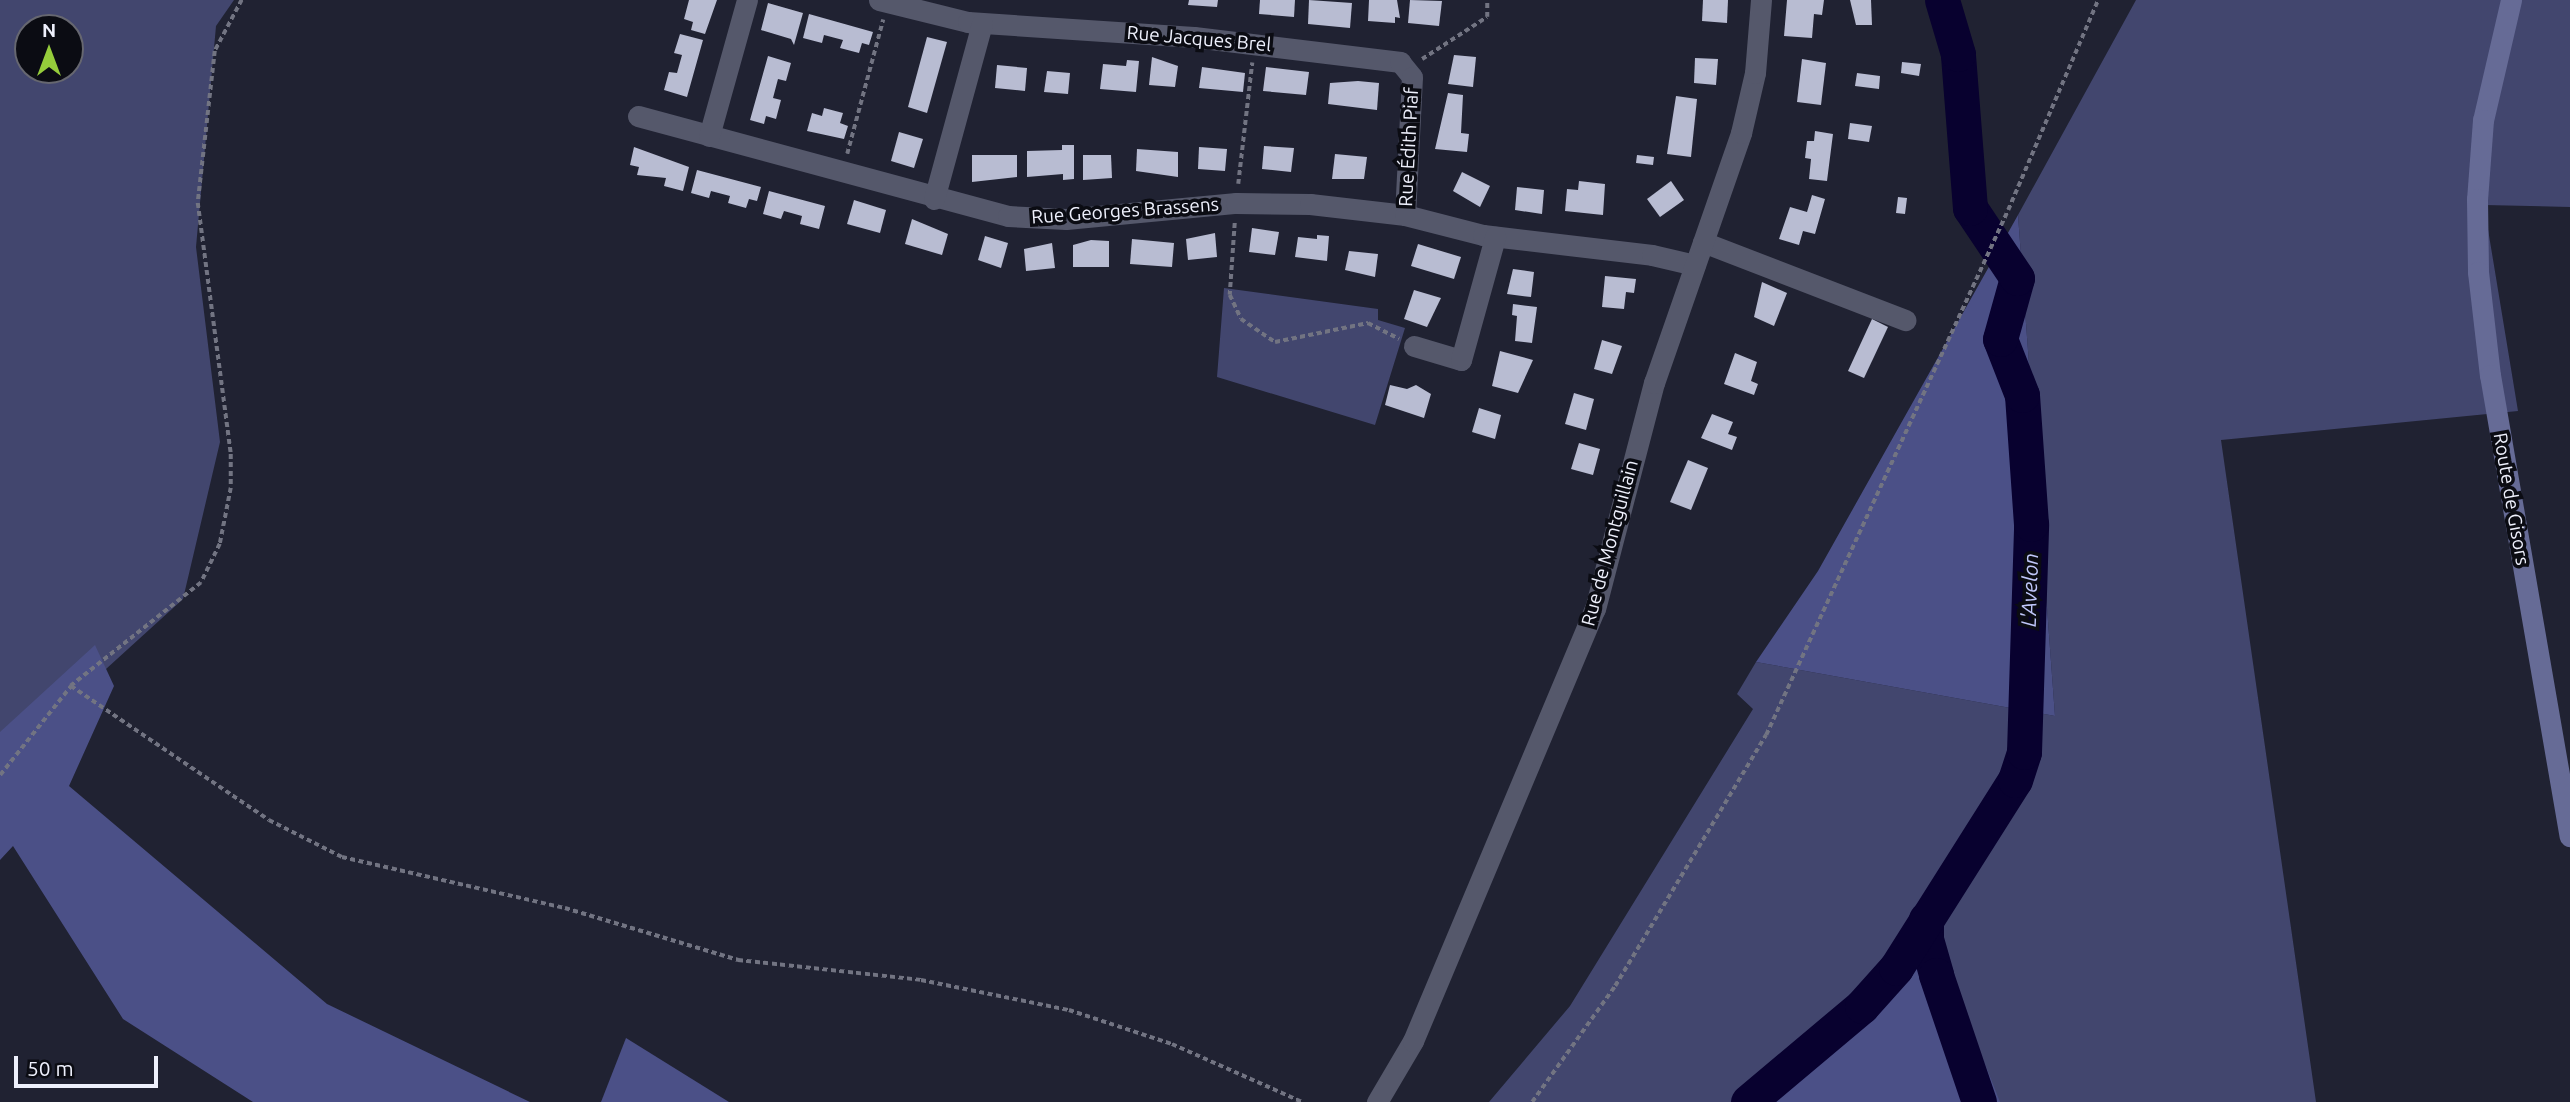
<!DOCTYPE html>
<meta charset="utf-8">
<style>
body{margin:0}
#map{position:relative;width:2570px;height:1102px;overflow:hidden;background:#202232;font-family:Ubuntu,sans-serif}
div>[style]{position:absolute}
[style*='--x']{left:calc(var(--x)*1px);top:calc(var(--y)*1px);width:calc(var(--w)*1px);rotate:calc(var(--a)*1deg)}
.green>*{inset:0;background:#42466e}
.forest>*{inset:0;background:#4b5087}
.river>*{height:35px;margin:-17.5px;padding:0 17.5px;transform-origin:17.5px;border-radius:17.5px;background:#08012f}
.building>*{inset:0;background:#b8bcd2}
.path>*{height:3.5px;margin-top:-1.75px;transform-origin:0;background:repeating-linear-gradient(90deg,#727482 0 5px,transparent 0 8.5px)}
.street>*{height:21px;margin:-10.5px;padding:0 10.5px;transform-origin:10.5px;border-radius:10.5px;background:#55586b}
.secondary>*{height:21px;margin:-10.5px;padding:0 10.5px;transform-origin:10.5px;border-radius:10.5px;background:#666b96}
span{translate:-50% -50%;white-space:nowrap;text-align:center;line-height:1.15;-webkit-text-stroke:7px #0b0c13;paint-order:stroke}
.street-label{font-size:19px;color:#eef0fc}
.water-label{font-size:21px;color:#bfc6f9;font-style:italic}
.north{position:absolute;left:14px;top:14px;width:70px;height:70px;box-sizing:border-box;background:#0b0c13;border:2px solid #666770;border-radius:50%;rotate:0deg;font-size:19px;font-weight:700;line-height:28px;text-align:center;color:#eef0fc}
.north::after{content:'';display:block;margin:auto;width:24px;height:32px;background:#95cc3b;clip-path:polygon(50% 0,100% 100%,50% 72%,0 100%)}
.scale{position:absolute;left:14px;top:1056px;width:144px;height:32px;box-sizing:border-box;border:4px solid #eef0fc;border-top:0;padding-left:9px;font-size:21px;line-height:24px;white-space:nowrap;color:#eef0fc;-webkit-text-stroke:5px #0b0c13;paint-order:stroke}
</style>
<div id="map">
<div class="green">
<i style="clip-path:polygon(evenodd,0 0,234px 0,216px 26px,196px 247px,220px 442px,183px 599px,95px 679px,0 843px,0 0,28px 28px,70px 28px,70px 70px,28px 70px,28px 28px)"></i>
<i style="clip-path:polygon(2136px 0,2570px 0,2570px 207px,2484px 205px,2518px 411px,2221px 440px,2316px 1102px,1489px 1102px,1570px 1006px,1753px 709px,1737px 694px,1756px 662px,2055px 716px,2018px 215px)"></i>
<i style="clip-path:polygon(1224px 288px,1378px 309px,1378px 320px,1405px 328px,1375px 425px,1217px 377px)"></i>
</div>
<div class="forest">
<i style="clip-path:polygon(2018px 215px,2055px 716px,1756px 662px,1818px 571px)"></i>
<i style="clip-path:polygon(95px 645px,114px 686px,69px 786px,327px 1004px,530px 1102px,253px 1102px,123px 1019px,13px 846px,0 860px,0 732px)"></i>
<i style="clip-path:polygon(1937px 943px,2000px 1102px,1741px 1102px,1784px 1066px)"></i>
<i style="clip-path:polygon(626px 1038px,729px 1102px,601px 1102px)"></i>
</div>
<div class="river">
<i style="--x:1926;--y:919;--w:20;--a:90"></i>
<i style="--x:1926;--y:939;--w:37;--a:74"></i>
<i style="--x:1936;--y:975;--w:134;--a:71.3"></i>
<i style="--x:1748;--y:1102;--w:149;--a:-40.1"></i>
<i style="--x:1862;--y:1006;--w:51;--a:-48.2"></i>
<i style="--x:1896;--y:968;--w:222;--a:-57.7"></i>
<i style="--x:2015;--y:780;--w:29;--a:-72"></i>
<i style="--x:2024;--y:752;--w:228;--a:-88.2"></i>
<i style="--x:2031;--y:524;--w:129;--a:-94"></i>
<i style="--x:2022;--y:395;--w:60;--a:-111.4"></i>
<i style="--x:2000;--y:339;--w:63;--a:-74.4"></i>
<i style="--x:2017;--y:278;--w:84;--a:-123.9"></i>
<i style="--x:1970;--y:208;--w:154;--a:-94.5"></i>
<i style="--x:1958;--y:54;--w:56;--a:-106.5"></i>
</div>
<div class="building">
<i style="clip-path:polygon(689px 0,717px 0,705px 34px,691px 30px,693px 22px,684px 19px)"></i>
<i style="clip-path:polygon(1189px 0,1218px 0,1217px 7px,1188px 5px)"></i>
<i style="clip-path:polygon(1260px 0,1295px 0,1294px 17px,1259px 14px)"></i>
<i style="clip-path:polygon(1309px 0,1352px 3px,1350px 28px,1308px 24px)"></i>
<i style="clip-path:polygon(1369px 0,1397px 0,1400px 18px,1395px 17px,1395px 23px,1368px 21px)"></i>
<i style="clip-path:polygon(1410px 0,1442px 1px,1439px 26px,1408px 23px)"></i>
<i style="clip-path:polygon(1703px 0,1728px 0,1727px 23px,1702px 21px)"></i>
<i style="clip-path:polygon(1787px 0,1824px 0,1822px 15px,1814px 14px,1812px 38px,1784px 36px)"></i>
<i style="clip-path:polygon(1850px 0,1871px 0,1872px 25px,1856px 25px)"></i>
<i style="clip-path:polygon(768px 3px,803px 13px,794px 45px,791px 39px,761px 30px)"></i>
<i style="clip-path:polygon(809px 14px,873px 32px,869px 45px,862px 43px,859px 53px,840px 48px,843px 40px,824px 35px,822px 43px,803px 38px)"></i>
<i style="clip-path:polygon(680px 34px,703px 40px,687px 97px,664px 90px,669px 72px,677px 73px,682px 55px,674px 53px)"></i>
<i style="clip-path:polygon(927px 37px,947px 42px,927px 113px,908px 107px)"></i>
<i style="clip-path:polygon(1454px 55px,1476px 57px,1473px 87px,1448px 84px)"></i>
<i style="clip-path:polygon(768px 56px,791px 63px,786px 81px,778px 79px,773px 98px,781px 100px,776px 119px,766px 116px,764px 124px,750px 120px)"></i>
<i style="clip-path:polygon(1152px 57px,1178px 66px,1175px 87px,1149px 85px)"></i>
<i style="clip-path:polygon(1695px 58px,1718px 59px,1716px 85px,1694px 83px)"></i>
<i style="clip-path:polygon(1802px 59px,1826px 63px,1821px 105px,1797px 102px)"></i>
<i style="clip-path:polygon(1127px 60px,1139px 61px,1136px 92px,1100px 89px,1103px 64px,1126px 66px)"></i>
<i style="clip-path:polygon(1902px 62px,1921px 64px,1919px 76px,1901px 73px)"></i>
<i style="clip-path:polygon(997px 65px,1027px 68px,1025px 91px,995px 88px)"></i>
<i style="clip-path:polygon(1202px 67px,1245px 73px,1243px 92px,1199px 88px)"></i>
<i style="clip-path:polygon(1266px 67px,1309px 72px,1306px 95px,1263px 91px)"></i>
<i style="clip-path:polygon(1047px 71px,1070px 73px,1068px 94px,1044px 92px)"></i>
<i style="clip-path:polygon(1857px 73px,1880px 76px,1879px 89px,1855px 86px)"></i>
<i style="clip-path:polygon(1358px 81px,1379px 83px,1377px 110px,1328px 104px,1330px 83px)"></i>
<i style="clip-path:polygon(1448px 93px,1463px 95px,1461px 133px,1469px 134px,1467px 152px,1435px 149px)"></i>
<i style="clip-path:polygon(1676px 96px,1697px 99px,1691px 157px,1667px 154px)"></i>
<i style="clip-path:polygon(824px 108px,843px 113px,840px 123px,848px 126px,844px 139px,807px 131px,812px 113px,822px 116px)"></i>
<i style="clip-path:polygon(1850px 123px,1872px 126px,1869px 142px,1848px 139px)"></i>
<i style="clip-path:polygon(1815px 131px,1833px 134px,1827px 181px,1809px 179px,1811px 159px,1805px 158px,1807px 141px,1814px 141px)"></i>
<i style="clip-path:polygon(899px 132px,923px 139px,914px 168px,891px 161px)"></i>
<i style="clip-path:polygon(1062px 145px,1074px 145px,1074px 179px,1063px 180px,1063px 174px,1027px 177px,1027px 151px,1062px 150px)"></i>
<i style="clip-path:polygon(1264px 146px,1294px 148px,1291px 172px,1262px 169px)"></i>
<i style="clip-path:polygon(634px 147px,689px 167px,683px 191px,664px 186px,666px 178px,637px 175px,639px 167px,630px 165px)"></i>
<i style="clip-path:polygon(1199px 147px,1227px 149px,1225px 171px,1198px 169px)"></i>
<i style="clip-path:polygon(1137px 149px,1178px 152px,1178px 177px,1136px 171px)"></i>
<i style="clip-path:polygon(1335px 154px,1367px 157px,1364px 179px,1332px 179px)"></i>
<i style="clip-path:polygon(972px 155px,1017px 155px,1017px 177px,972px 182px)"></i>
<i style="clip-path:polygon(1083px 155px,1111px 155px,1112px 178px,1083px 180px)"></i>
<i style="clip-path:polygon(1637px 155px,1654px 157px,1653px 165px,1636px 163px)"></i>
<i style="clip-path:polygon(697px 170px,761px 187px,757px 201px,749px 199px,746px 208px,728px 203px,730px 196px,711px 191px,709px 198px,691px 193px)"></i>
<i style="clip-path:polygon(1462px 172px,1490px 186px,1480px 207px,1453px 191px)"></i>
<i style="clip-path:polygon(1579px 181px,1605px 184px,1603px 215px,1565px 211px,1567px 189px,1578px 190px)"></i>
<i style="clip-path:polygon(1671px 181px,1684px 200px,1660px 217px,1647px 199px)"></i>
<i style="clip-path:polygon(1517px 187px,1544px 190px,1542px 214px,1515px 210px)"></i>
<i style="clip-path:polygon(769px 191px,825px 206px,819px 229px,800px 224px,802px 216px,784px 211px,781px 219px,763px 214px)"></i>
<i style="clip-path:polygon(1812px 195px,1825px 199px,1815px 234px,1803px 231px,1799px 245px,1779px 239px,1790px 207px,1807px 212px)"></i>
<i style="clip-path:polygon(1898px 197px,1907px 198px,1905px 214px,1896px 213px)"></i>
<i style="clip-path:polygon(854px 200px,886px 210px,880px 233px,847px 224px)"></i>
<i style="clip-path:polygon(912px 219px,948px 234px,942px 255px,905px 244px)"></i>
<i style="clip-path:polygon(1252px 228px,1279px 232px,1275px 255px,1249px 252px)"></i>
<i style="clip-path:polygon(1215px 233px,1217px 257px,1188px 260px,1186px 239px)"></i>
<i style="clip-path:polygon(1317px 235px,1329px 236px,1327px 261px,1295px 257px,1298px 237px,1317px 239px)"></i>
<i style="clip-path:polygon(985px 236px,1008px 243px,1001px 268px,978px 260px)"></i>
<i style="clip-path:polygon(1132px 239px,1174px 243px,1172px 267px,1130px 264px)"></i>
<i style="clip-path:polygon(1091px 240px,1109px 241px,1109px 267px,1073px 267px,1073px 245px)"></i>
<i style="clip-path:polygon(1052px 243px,1055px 268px,1026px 271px,1024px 249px)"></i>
<i style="clip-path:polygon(1418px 244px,1461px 257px,1454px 279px,1411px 266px)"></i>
<i style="clip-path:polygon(1349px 251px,1378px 254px,1375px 277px,1345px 270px)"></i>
<i style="clip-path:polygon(1513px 269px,1534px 272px,1531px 297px,1507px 294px)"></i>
<i style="clip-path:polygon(1605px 276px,1636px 279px,1634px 293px,1626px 292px,1624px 309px,1602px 307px)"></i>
<i style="clip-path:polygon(1762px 282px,1787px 293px,1774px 326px,1754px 317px)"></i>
<i style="clip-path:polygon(1414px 290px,1441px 298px,1427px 327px,1404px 319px)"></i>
<i style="clip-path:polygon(1513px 304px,1537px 307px,1532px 343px,1515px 341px,1517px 316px,1512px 315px)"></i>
<i style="clip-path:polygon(1872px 319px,1888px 327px,1864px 378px,1848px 371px)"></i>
<i style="clip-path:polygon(1602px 340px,1622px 346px,1612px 374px,1594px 369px)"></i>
<i style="clip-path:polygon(1500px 351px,1533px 360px,1518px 393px,1492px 386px)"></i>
<i style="clip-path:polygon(1735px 353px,1757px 362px,1751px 381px,1758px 384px,1754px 395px,1724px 384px)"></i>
<i style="clip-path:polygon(1390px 385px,1407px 389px,1416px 385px,1431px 394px,1424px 418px,1385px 405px)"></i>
<i style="clip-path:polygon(1574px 393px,1594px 399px,1586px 430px,1565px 424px)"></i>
<i style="clip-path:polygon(1479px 408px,1501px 415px,1495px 439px,1472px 432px)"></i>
<i style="clip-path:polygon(1712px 414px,1733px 422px,1728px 434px,1737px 437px,1732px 450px,1701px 438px)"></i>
<i style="clip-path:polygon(1579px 443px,1600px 449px,1593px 475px,1571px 469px)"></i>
<i style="clip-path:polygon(1688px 460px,1708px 468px,1691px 510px,1670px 502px)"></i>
</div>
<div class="path">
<i style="--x:242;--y:0;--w:58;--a:117.9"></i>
<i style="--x:215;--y:51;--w:153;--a:96.4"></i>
<i style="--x:198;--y:203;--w:253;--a:82.5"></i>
<i style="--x:231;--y:454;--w:34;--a:90"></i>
<i style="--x:231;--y:488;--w:57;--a:101.1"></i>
<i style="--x:220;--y:544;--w:43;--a:116"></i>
<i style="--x:201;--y:583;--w:166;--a:141.6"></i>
<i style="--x:71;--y:686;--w:239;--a:34.1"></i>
<i style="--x:269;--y:820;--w:82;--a:26.9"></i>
<i style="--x:342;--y:857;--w:229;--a:12.9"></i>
<i style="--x:565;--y:908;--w:181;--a:16.7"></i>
<i style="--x:738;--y:960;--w:184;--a:6.2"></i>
<i style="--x:921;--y:980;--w:151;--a:11.5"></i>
<i style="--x:1069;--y:1010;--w:108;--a:18.3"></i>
<i style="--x:1172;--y:1044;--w:142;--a:24"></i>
<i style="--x:1422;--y:59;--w:77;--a:-32.9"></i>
<i style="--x:1487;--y:17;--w:17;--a:-90"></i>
<i style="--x:847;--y:154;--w:139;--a:-75"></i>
<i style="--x:1238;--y:184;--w:122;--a:-83.4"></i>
<i style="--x:1235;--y:223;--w:72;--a:94"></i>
<i style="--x:1230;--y:295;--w:26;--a:65"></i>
<i style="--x:1241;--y:319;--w:41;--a:34.1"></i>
<i style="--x:1275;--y:342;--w:95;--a:-11.5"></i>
<i style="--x:1368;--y:323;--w:35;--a:27"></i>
<i style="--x:0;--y:775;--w:114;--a:-51.4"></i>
<i style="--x:1532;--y:1102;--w:143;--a:-54.4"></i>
<i style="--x:1615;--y:986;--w:293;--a:-59"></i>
<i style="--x:1766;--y:735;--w:578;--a:-65.25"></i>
<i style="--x:2008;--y:210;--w:228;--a:-66.8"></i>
</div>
<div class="street">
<i style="--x:879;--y:0;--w:92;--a:13.9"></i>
<i style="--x:968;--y:22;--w:226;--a:3.8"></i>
<i style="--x:1194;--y:37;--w:208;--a:6.9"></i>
<i style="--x:1400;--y:62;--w:19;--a:51"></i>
<i style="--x:1412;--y:77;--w:138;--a:92.9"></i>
<i style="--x:638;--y:116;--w:383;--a:15.1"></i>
<i style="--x:1008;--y:216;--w:58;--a:3"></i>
<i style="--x:1066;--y:219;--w:171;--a:-5.4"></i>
<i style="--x:1236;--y:203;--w:74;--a:0.8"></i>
<i style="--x:1310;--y:204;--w:96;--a:6.6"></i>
<i style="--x:1405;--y:215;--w:81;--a:14.4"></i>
<i style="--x:1483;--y:235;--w:170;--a:6.7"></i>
<i style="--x:1652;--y:255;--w:44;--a:13.1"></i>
<i style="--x:709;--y:136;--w:141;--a:-74.4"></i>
<i style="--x:934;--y:199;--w:182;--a:-74.7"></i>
<i style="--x:1703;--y:242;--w:217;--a:21.1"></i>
<i style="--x:1414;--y:346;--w:49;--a:16.6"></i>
<i style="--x:1461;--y:360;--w:128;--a:-74.5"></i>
<i style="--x:1377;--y:1102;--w:71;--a:-59.5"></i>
<i style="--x:1413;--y:1041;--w:469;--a:-67.2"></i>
<i style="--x:1595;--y:609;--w:234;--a:-75.4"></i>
<i style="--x:1654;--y:383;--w:265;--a:-70.8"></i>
<i style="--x:1741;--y:133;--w:62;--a:-76.9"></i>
<i style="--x:1755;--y:73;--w:73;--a:-85.3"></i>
</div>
<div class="secondary">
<i style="--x:2511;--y:0;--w:123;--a:103.1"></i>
<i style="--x:2483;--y:120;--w:79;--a:94.3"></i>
<i style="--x:2477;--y:199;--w:73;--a:89.2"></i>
<i style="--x:2478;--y:272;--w:104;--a:83.4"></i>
<i style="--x:2490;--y:375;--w:468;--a:80.2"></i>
</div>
<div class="street-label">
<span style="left:1199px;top:39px;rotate:5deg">Rue Jacques Brel</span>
<span style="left:1409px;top:147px;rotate:-87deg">Rue Édith Piaf</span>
<span style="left:1125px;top:211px;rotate:-4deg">Rue Georges Brassens</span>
<span style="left:2511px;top:499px;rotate:80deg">Route de Gisors</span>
<span style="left:1610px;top:543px;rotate:-75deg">Rue de Montguillain</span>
</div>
<div class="water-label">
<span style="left:2029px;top:590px;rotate:-88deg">L'Avelon</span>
</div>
<div class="north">N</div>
<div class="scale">50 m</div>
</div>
